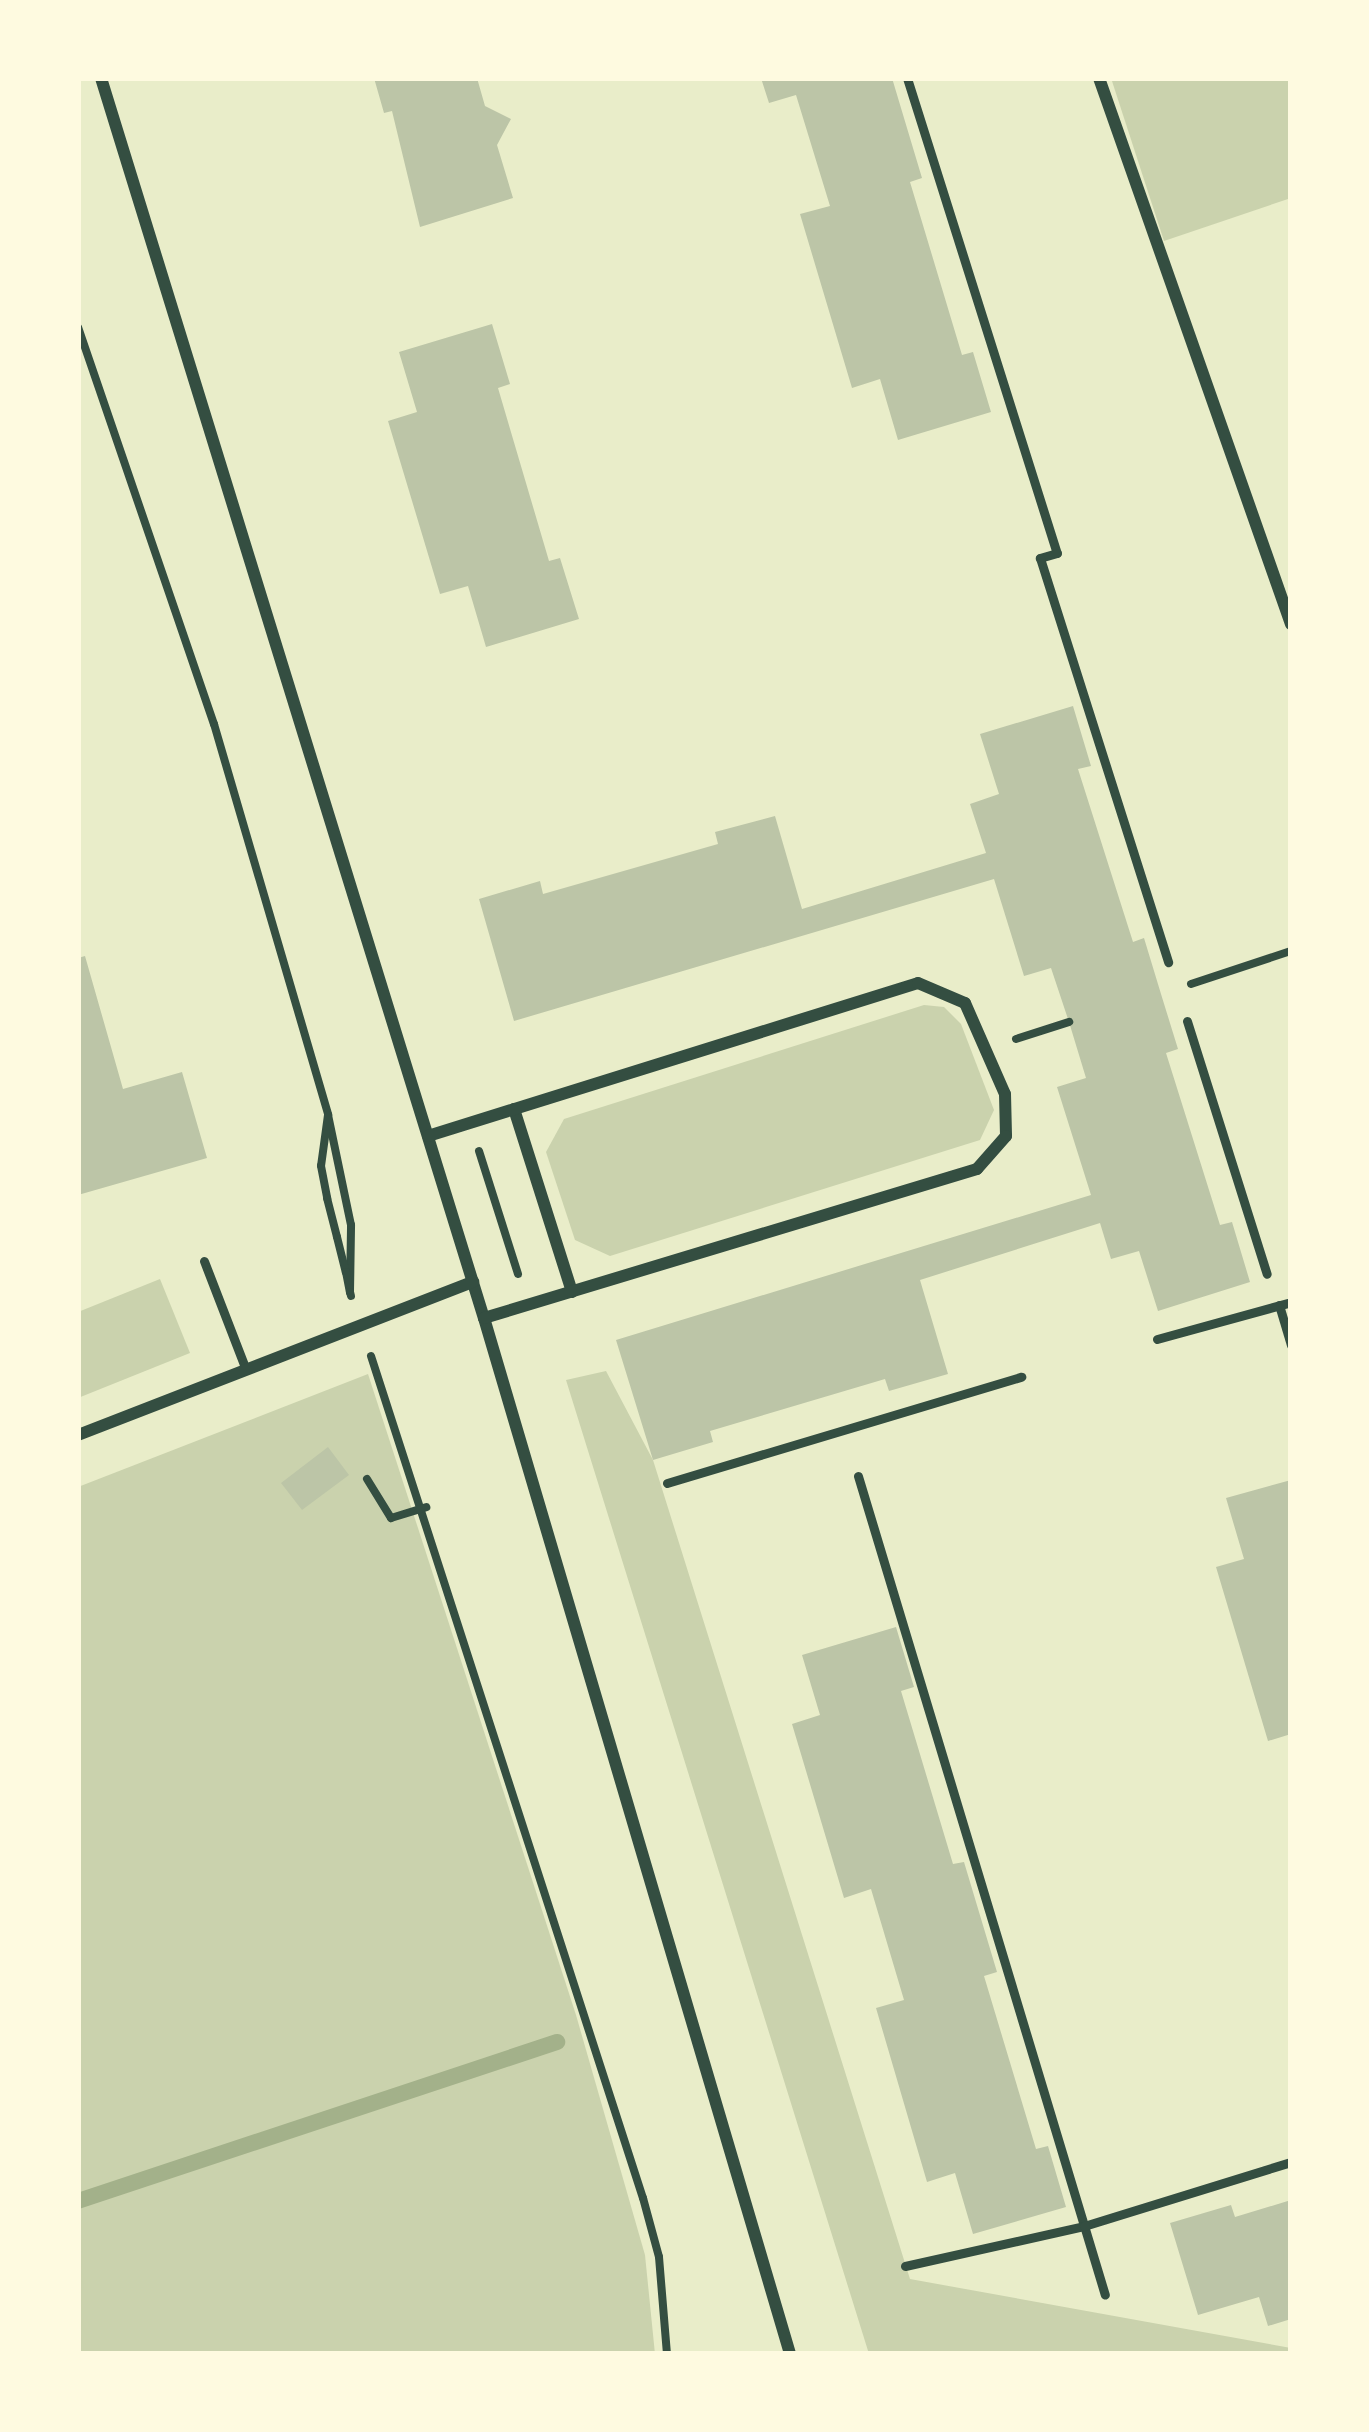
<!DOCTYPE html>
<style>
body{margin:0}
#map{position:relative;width:1369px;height:2432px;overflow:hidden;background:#e9edc9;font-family:"DM Sans",sans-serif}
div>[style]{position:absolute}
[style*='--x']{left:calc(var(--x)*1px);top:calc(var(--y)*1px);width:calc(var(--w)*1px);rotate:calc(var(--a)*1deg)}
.green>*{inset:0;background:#cad2ad}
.stream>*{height:16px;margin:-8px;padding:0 8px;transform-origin:8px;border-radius:8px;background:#a3b18a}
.building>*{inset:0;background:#bcc5a7}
.path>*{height:8px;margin:-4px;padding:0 4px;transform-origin:4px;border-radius:4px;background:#344e41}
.service>*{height:9px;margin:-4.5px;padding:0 4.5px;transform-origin:4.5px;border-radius:4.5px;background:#344e41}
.minor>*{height:12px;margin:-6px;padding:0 6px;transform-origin:6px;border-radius:6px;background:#344e41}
span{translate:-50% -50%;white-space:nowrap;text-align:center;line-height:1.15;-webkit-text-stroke:10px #fefae0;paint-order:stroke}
.frame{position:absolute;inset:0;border:81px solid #fefae0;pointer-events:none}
</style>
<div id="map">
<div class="green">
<i style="clip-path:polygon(1111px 78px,1291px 78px,1291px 198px,1164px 241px)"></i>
<i style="clip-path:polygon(924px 1005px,944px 1007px,961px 1024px,994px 1110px,980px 1140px,610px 1256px,575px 1240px,546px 1152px,564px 1119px)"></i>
<i style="clip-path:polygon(160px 1279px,190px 1353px,78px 1398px,78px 1312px)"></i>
<i style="clip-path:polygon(606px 1371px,653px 1460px,910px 2279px,1291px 2348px,1291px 2354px,869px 2354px,566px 1380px)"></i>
<i style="clip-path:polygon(368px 1374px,576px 2015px,645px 2255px,655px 2354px,78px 2354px,78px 1487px)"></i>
</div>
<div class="stream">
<i style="--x:78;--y:2201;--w:505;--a:-18.36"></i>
</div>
<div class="building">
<i style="clip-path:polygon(374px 78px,477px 78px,485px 106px,511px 119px,497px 145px,513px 198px,420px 227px,392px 111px,384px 113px)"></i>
<i style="clip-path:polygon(761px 78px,892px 78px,922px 178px,910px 182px,962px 355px,973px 352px,991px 412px,898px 440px,880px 379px,852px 388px,800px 214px,830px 206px,796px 95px,769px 103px)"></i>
<i style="clip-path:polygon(492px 324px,510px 384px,498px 388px,549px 561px,560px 558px,579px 619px,486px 647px,468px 586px,440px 594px,388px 421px,417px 412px,399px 352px)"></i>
<i style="clip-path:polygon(1073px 706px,1091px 766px,1078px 769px,1133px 942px,1144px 938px,1161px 994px,1178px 1049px,1166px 1053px,1220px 1225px,1232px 1222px,1250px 1282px,1158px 1311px,1139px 1251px,1111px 1259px,1100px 1223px,920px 1280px,948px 1374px,889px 1391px,885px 1379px,710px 1431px,713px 1442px,653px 1460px,616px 1340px,1091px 1195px,1057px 1087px,1086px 1078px,1069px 1022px,1051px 968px,1024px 976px,994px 879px,514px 1021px,479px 899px,540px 881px,543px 894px,718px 844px,715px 832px,775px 816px,802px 909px,986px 853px,970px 804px,999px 794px,980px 734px)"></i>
<i style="clip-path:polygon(85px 956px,123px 1089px,182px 1072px,207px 1158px,78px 1195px,78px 958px)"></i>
<i style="clip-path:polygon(328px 1447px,349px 1475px,302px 1510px,281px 1483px)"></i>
<i style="clip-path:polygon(1291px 1480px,1291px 1734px,1268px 1741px,1216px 1567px,1244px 1559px,1226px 1498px)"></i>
<i style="clip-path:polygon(896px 1627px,914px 1687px,901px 1691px,953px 1864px,964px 1862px,997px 1972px,984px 1976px,1036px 2149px,1048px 2146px,1066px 2207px,973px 2234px,955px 2173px,927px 2182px,876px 2008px,904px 2000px,871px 1889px,844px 1898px,792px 1724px,820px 1715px,802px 1655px)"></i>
<i style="clip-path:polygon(1291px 2200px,1291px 2319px,1268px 2326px,1259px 2297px,1198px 2315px,1170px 2223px,1231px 2205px,1235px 2217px)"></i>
</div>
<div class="path">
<i style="--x:78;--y:327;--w:420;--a:71.1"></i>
<i style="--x:214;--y:724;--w:407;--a:73.7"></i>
<i style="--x:1191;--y:984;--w:105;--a:-18.3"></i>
<i style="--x:1016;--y:1039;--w:56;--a:-17.8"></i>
<i style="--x:479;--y:1151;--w:129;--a:72.4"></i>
<i style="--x:350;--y:1292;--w:67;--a:-89.1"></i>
<i style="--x:351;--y:1225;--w:112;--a:-101.8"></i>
<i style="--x:328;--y:1115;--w:51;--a:97.8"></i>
<i style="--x:321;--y:1166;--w:33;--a:79"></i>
<i style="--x:327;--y:1198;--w:40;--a:75.6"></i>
<i style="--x:337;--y:1237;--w:36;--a:76"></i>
<i style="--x:346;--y:1272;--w:20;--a:79"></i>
<i style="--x:350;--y:1292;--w:4;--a:76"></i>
<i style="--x:371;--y:1356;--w:885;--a:72.1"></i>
<i style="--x:643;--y:2198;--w:61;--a:74.8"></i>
<i style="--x:659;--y:2257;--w:97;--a:85.3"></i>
<i style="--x:367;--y:1479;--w:46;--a:58.4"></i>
<i style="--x:391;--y:1518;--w:37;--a:-17"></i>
</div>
<div class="service">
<i style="--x:907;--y:78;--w:498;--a:72.5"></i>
<i style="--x:1057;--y:553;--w:18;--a:164"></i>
<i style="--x:1040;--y:558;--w:424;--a:72.4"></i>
<i style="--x:1187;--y:1021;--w:265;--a:72.5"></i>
<i style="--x:204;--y:1261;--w:114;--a:68.9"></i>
<i style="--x:1279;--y:1305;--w:42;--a:73.3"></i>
<i style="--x:1157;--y:1339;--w:139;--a:-15.4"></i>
<i style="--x:858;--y:1476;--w:855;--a:73.22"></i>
<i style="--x:667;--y:1483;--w:370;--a:-16.7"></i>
<i style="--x:905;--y:2266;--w:183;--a:-12.6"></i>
<i style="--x:1084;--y:2226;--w:217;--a:-17.2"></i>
</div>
<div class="minor">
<i style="--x:101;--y:78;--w:1298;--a:72.84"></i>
<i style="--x:484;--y:1318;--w:1080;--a:73.54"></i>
<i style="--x:1099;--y:78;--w:579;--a:70.63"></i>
<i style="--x:514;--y:1109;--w:192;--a:72.4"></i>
<i style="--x:428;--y:1136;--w:513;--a:-17.34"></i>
<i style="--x:918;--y:983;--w:51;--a:23.1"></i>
<i style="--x:965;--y:1003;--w:99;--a:66.3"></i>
<i style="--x:1005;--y:1094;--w:42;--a:88.6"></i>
<i style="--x:1006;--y:1136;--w:44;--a:131.3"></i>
<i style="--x:977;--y:1169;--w:515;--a:163.18"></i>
<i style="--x:78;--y:1435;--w:424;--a:-21.2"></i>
</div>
<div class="frame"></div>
</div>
